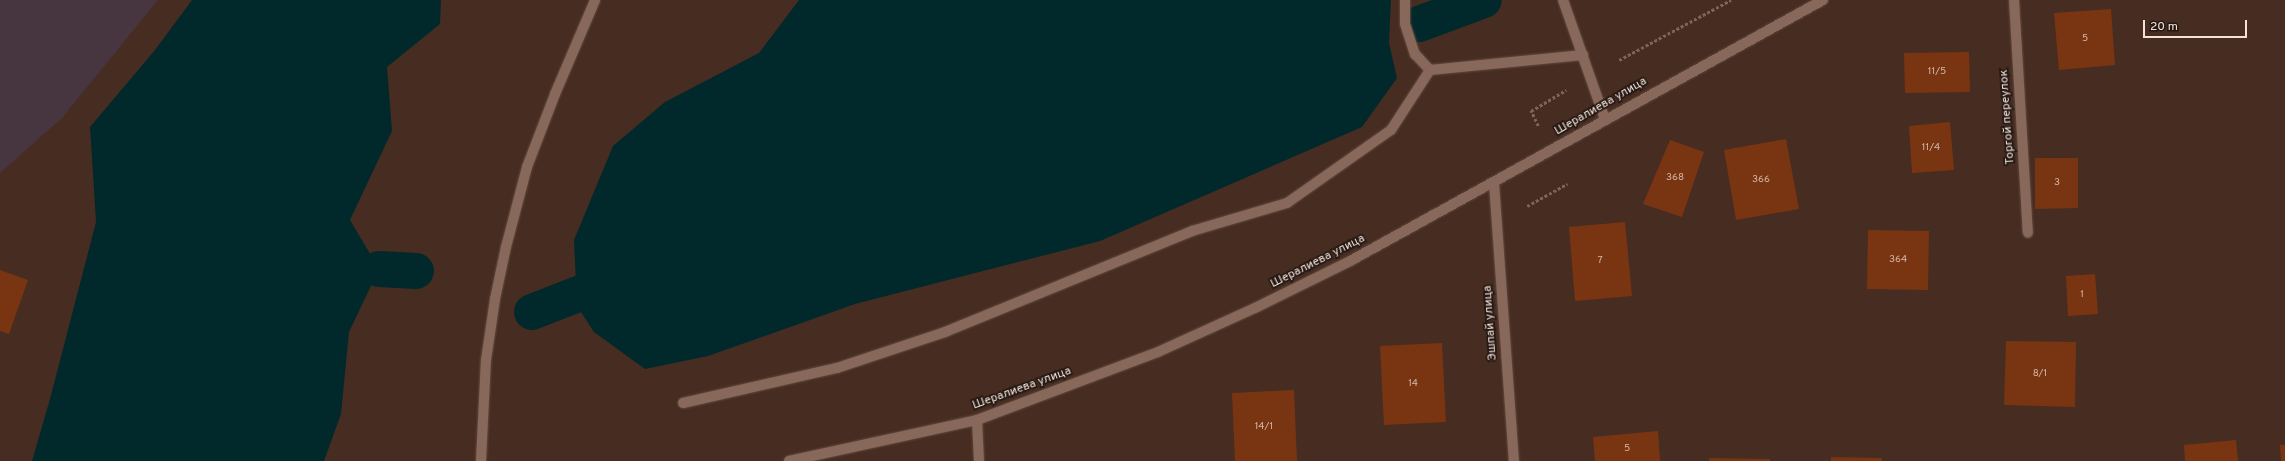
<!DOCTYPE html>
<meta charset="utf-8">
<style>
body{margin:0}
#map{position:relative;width:2285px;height:461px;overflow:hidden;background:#472c21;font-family:Overpass,sans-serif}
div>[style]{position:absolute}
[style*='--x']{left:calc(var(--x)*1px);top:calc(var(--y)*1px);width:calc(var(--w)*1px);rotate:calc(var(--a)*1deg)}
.industrial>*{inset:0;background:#47353f}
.water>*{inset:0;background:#01292b}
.canal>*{height:36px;margin:-18px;padding:0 18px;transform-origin:18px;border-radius:18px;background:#01292b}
.building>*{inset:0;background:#793512}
.path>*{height:2.5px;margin-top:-1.25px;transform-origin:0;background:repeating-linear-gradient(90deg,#7d655b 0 3px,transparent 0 5px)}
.roads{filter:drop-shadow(0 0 1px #604a3f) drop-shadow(0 0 1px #604a3f)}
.street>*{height:10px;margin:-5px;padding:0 5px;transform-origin:5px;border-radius:5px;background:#87685b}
.secondary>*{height:10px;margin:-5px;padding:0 5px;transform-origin:5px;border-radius:5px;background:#87685b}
span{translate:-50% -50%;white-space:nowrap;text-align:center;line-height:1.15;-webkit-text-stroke:3.5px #241813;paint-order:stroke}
.number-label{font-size:10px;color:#d5b7a8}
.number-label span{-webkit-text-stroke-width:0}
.street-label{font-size:12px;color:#f4e2da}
.scale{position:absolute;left:2143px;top:20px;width:104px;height:18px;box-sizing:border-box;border:2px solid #f4e2da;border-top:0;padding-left:5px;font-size:12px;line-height:14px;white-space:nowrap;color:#f4e2da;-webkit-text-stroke:3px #241813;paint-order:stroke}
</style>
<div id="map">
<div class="industrial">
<i style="clip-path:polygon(0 0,158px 0,62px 118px,0 173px)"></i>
</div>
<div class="water">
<i style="clip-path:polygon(192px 0,441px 0,440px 24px,387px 67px,392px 131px,350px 220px,379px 269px,349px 332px,341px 414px,324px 461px,32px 461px,50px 399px,96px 222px,90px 127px,155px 50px)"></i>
<i style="clip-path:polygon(799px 0,1391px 0,1389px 43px,1397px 78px,1362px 127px,1100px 241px,855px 304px,708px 356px,645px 369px,594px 332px,577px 306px,574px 240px,613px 146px,665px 102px,759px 53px)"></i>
</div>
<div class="canal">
<i style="--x:1419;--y:24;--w:69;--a:-20.3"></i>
<i style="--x:379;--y:269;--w:37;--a:3"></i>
<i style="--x:532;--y:312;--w:97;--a:-21.3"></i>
</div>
<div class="building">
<i style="clip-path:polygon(2111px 9px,2115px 65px,2059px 70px,2054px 13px)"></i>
<i style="clip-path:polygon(1969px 52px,1970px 92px,1905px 93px,1904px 53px)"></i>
<i style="clip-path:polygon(1950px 122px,1954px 170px,1912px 173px,1909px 126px)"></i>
<i style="clip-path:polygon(1786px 139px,1799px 209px,1736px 220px,1724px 150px)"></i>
<i style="clip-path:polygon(1670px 140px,1704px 152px,1682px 217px,1643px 204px)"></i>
<i style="clip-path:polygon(2035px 158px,2078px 158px,2078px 208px,2035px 209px)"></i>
<i style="clip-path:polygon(1625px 222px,1632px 296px,1575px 301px,1569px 227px)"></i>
<i style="clip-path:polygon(1868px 230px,1929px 231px,1928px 290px,1867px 289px)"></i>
<i style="clip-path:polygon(0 270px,28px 280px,9px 334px,0 331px)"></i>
<i style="clip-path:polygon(2095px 274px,2098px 314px,2068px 316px,2066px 276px)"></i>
<i style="clip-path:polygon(2006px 341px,2076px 342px,2075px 407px,2004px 405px)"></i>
<i style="clip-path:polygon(1442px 343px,1446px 422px,1384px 425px,1380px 346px)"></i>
<i style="clip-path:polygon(1294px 390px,1297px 461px,1235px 461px,1232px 393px)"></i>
<i style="clip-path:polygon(1658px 431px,1660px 461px,1595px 461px,1593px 437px)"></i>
<i style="clip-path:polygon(2236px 440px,2238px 461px,2185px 461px,2184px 445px)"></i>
<i style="clip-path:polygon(2280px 445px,2285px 445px,2285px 461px,2281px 461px)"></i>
<i style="clip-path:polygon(1831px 457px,1882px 458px,1882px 461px,1831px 461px)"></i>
<i style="clip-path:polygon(1709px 458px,1770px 459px,1770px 461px,1709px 461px)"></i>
</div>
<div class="path">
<i style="--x:1619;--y:60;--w:127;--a:-28.2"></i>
<i style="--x:1538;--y:126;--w:17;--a:-115"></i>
<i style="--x:1531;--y:111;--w:41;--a:-31"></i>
<i style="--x:1527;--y:206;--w:46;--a:-28.8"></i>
</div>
<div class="roads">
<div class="street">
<i style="--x:1405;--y:0;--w:24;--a:90"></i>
<i style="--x:1405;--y:24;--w:32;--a:72"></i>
<i style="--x:1415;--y:54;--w:22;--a:47"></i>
<i style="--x:1563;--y:0;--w:126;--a:70.6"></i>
<i style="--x:2014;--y:0;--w:233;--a:86.6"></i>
<i style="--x:1494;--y:183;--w:279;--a:85.9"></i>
<i style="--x:683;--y:403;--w:158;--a:-12.8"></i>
<i style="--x:837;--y:368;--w:114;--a:-18.4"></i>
<i style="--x:945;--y:332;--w:267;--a:-22.2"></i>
<i style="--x:1192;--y:231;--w:99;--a:-16.4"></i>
<i style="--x:1287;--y:203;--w:127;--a:-35.1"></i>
<i style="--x:1391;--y:130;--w:72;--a:-57"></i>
<i style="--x:1430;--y:70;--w:154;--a:-5.6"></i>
<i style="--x:977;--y:420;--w:41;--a:87.2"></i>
</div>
<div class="secondary">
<i style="--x:481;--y:461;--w:101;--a:-87.2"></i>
<i style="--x:486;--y:360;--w:62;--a:-81.6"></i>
<i style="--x:495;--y:299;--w:53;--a:-78.1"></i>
<i style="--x:506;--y:247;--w:83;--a:-75.3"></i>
<i style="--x:527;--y:167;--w:78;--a:-69"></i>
<i style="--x:555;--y:94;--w:102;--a:-66.9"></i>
<i style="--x:789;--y:461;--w:192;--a:-12.3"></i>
<i style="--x:977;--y:420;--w:193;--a:-20.6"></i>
<i style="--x:1158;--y:352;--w:107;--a:-24.4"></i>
<i style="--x:1255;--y:308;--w:108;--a:-26.3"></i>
<i style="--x:1352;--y:260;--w:538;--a:-28.9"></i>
</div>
</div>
<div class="number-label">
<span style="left:2085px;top:39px">5</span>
<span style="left:1937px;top:72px">11/5</span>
<span style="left:1931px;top:148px">11/4</span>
<span style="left:1675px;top:178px">368</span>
<span style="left:1761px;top:180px">366</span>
<span style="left:2057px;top:183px">3</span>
<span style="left:1898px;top:260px">364</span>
<span style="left:1600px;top:261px">7</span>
<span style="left:2082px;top:295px">1</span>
<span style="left:2040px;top:374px">8/1</span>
<span style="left:1413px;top:384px">14</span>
<span style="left:1264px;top:427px">14/1</span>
<span style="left:1627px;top:449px">5</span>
</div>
<div class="street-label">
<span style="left:1601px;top:107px;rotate:-30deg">Шералиева улица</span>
<span style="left:2008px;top:117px;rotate:-94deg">Торгой переулок</span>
<span style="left:1318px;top:262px;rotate:-27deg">Шералиева улица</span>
<span style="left:1491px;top:323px;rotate:-94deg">Эшпай улица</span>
<span style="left:1022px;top:389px;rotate:-20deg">Шералиева улица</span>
</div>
<div class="scale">20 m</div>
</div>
